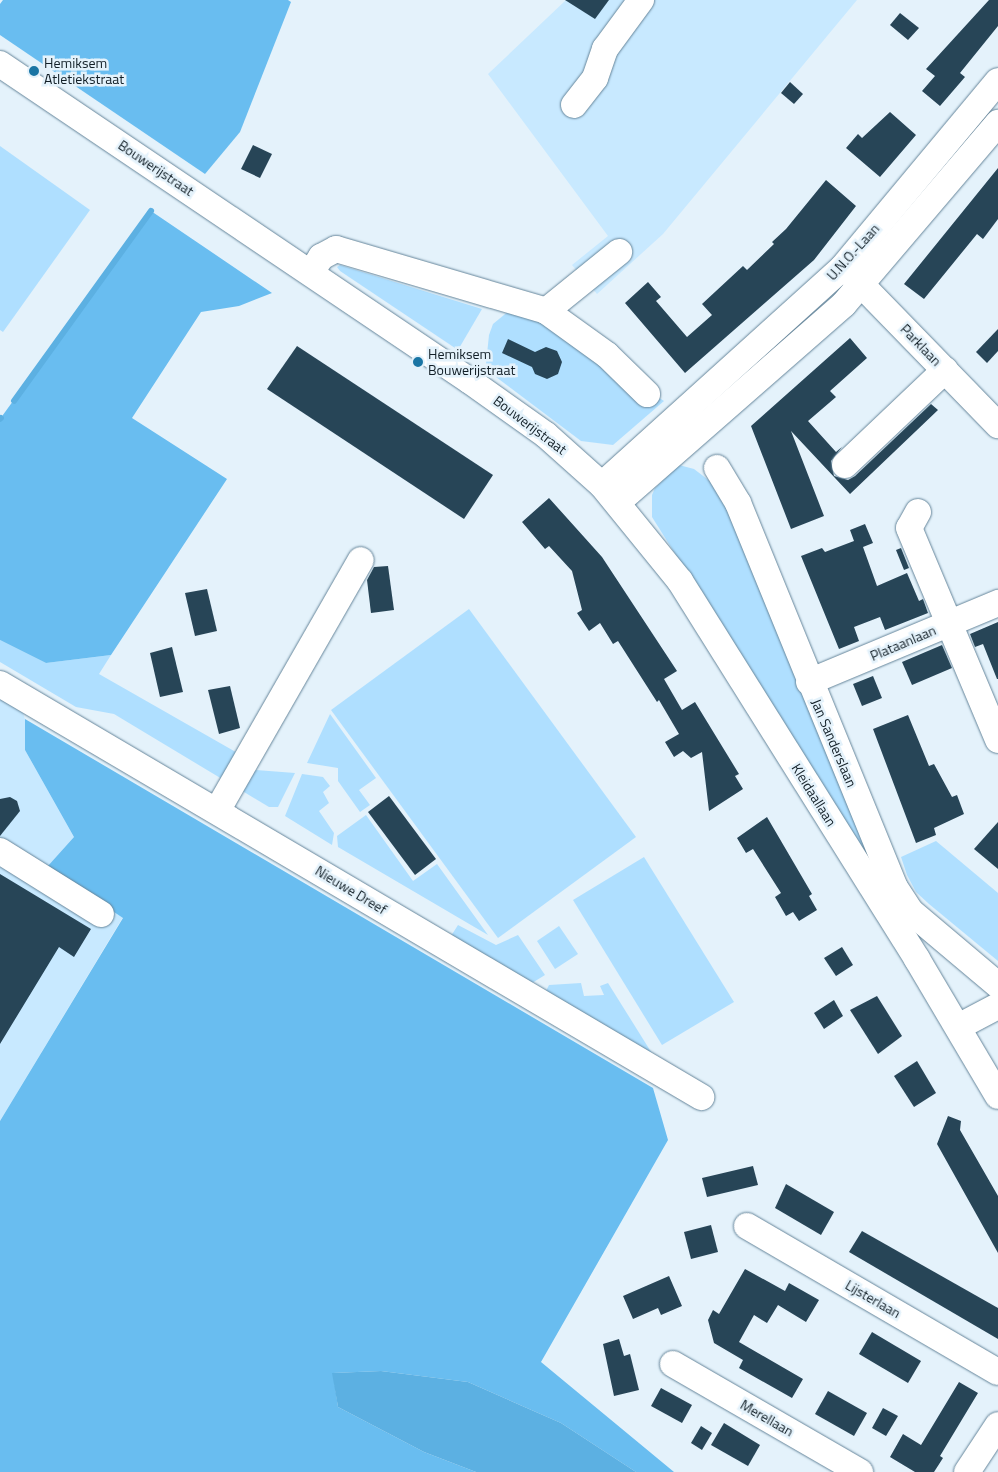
<!DOCTYPE html>
<style>
body{margin:0}
#map{position:relative;width:998px;height:1472px;overflow:hidden;background:#e4f2fb;font-family:"Titillium Web",sans-serif}
div>[style]{position:absolute}
[style*='--x']{left:calc(var(--x)*1px);top:calc(var(--y)*1px);width:calc(var(--w)*1px);rotate:calc(var(--a)*1deg)}
.built>*{inset:0;background:#c8e9ff}
.green>*{inset:0;background:#afdfff}
.forest>*{inset:0;background:#69bdf0}
.water>*{inset:0;background:#5cb0e2}
.stream>*{height:5.5px;margin:-2.75px;padding:0 2.75px;transform-origin:2.75px;border-radius:2.75px;background:#5cb0e2}
.building>*{inset:0;background:#274557}
.roads{filter:drop-shadow(0 0 1px #65859a) drop-shadow(0 0 1px #65859a)}
.minor>*{height:26px;margin:-13px;padding:0 13px;transform-origin:13px;border-radius:13px;background:#fff}
.dots>*{width:14px;height:14px;translate:-50% -50%;box-sizing:border-box;border:2px solid #e4f2fb;border-radius:50%}
span{translate:-50% -50%;white-space:nowrap;text-align:center;line-height:1.15;-webkit-text-stroke:5px #e4f2fb;paint-order:stroke}
.poi-label{font-size:14px;color:#121f27}
.left{translate:0 -50%;text-align:left}
.street-label{font-size:14px;color:#121f27}
</style>
<div id="map">
<div class="built">
<i style="clip-path:polygon(566px 0,857px 0,663px 234px,597px 294px,572px 265px,608px 236px,488px 74px)"></i>
<i style="clip-path:polygon(0 686px,17px 696px,25px 719px,25px 750px,74px 837px,47px 867px,123px 917px,0 1121px)"></i>
</div>
<div class="green">
<i style="clip-path:polygon(0 146px,90px 210px,3px 332px,0 330px)"></i>
<i style="clip-path:polygon(340px 265px,482px 309px,458px 350px,340px 271px,337px 267px)"></i>
<i style="clip-path:polygon(510px 310px,534px 316px,664px 401px,613px 445px,581px 441px,488px 371px,486px 364px,489px 335px,493px 324px)"></i>
<i style="clip-path:polygon(679px 465px,694px 469px,719px 488px,906px 921px,652px 517px,652px 495px,655px 488px)"></i>
<i style="clip-path:polygon(469px 609px,636px 837px,498px 938px,331px 710px)"></i>
<i style="clip-path:polygon(0 640px,46px 663px,111px 655px,99px 674px,241px 755px,227px 782px,114px 714px,76px 707px,0 662px)"></i>
<i style="clip-path:polygon(330px 714px,376px 778px,359px 790px,370px 805px,360px 812px,338px 781px,338px 768px,307px 763px)"></i>
<i style="clip-path:polygon(256px 770px,295px 773px,278px 807px,269px 807px,239px 789px,247px 773px)"></i>
<i style="clip-path:polygon(302px 774px,323px 777px,330px 786px,323px 792px,329px 803px,319px 811px,334px 833px,332px 845px,285px 816px)"></i>
<i style="clip-path:polygon(366px 815px,413px 881px,437px 864px,488px 935px,338px 847px,337px 836px)"></i>
<i style="clip-path:polygon(936px 841px,998px 893px,998px 961px,929px 904px,916px 892px,907px 875px,901px 857px)"></i>
<i style="clip-path:polygon(644px 857px,734px 1002px,662px 1045px,573px 900px)"></i>
<i style="clip-path:polygon(458px 925px,496px 945px,518px 935px,545px 975px,532px 983px,451px 936px)"></i>
<i style="clip-path:polygon(559px 926px,578px 954px,555px 969px,537px 941px)"></i>
<i style="clip-path:polygon(581px 983px,584px 996px,604px 995px,600px 986px,608px 983px,658px 1063px,545px 993px,549px 985px)"></i>
</div>
<div class="forest">
<i style="clip-path:polygon(3px 0,288px 0,291px 2px,240px 132px,205px 174px,0 35px,0 4px)"></i>
<i style="clip-path:polygon(151px 211px,272px 293px,239px 306px,201px 312px,132px 418px,227px 479px,111px 655px,46px 663px,0 640px,0 419px)"></i>
<i style="clip-path:polygon(25px 719px,653px 1088px,668px 1140px,541px 1362px,674px 1472px,636px 1472px,561px 1423px,468px 1382px,381px 1371px,333px 1373px,338px 1407px,424px 1452px,476px 1472px,0 1472px,0 1121px,123px 918px,47px 867px,74px 837px,25px 750px)"></i>
</div>
<div class="water">
<i style="clip-path:polygon(381px 1371px,468px 1382px,561px 1423px,636px 1472px,476px 1472px,424px 1452px,338px 1407px,332px 1373px)"></i>
</div>
<div class="stream">
<i style="--x:14;--y:401;--w:234;--a:-54.2"></i>
<i style="--x:0;--y:419;--w:1;--a:-45"></i>
</div>
<div class="building">
<i style="clip-path:polygon(565px 0,609px 0,595px 19px)"></i>
<i style="clip-path:polygon(989px 0,998px 0,998px 26px,960px 73px,965px 77px,940px 106px,922px 91px,935px 76px,926px 69px)"></i>
<i style="clip-path:polygon(900px 13px,919px 28px,908px 40px,890px 25px)"></i>
<i style="clip-path:polygon(790px 82px,803px 94px,794px 104px,781px 93px)"></i>
<i style="clip-path:polygon(890px 112px,916px 135px,880px 177px,846px 148px,858px 134px,862px 138px)"></i>
<i style="clip-path:polygon(253px 145px,272px 154px,260px 178px,241px 169px)"></i>
<i style="clip-path:polygon(998px 168px,998px 219px,983px 239px,977px 234px,924px 299px,904px 284px)"></i>
<i style="clip-path:polygon(826px 180px,856px 206px,814px 260px,685px 373px,625px 303px,648px 282px,661px 297px,656px 301px,687px 337px,712px 315px,702px 304px,743px 266px,747px 270px,774px 244px,772px 242px,786px 229px)"></i>
<i style="clip-path:polygon(998px 329px,998px 351px,987px 363px,976px 352px)"></i>
<i style="clip-path:polygon(850px 338px,867px 358px,830px 391px,836px 397px,808px 421px,836px 452px,842px 447px,831px 461px,834px 476px,848px 480px,855px 476px,931px 404px,938px 410px,850px 494px,791px 431px,824px 516px,791px 529px,751px 426px)"></i>
<i style="clip-path:polygon(508px 339px,535px 352px,546px 347px,557px 351px,562px 362px,558px 374px,547px 379px,535px 374px,532px 367px,502px 353px)"></i>
<i style="clip-path:polygon(297px 346px,493px 475px,464px 519px,267px 389px)"></i>
<i style="clip-path:polygon(549px 498px,602px 557px,677px 671px,664px 679px,682px 710px,695px 702px,739px 774px,735px 776px,743px 789px,709px 811px,702px 752px,691px 758px,683px 751px,674px 757px,665px 742px,679px 734px,659px 700px,657px 702px,618px 641px,613px 644px,600px 623px,589px 631px,577px 613px,582px 610px,572px 571px,549px 546px,545px 549px,522px 522px)"></i>
<i style="clip-path:polygon(865px 524px,873px 543px,863px 547px,877px 586px,907px 573px,919px 601px,923px 599px,928px 613px,885px 630px,880px 617px,854px 627px,859px 641px,839px 649px,801px 556px,822px 548px,825px 552px,854px 541px,850px 530px)"></i>
<i style="clip-path:polygon(901px 548px,909px 568px,904px 570px,896px 550px)"></i>
<i style="clip-path:polygon(388px 566px,394px 610px,371px 613px,367px 580px,374px 567px)"></i>
<i style="clip-path:polygon(207px 589px,217px 631px,195px 636px,185px 593px)"></i>
<i style="clip-path:polygon(998px 622px,998px 679px,997px 679px,983px 644px,975px 647px,970px 634px)"></i>
<i style="clip-path:polygon(942px 645px,952px 668px,912px 685px,902px 662px)"></i>
<i style="clip-path:polygon(172px 647px,183px 692px,160px 697px,150px 653px)"></i>
<i style="clip-path:polygon(873px 676px,882px 698px,862px 706px,853px 684px)"></i>
<i style="clip-path:polygon(230px 686px,240px 728px,219px 734px,208px 690px)"></i>
<i style="clip-path:polygon(908px 715px,929px 766px,934px 764px,952px 797px,957px 795px,964px 814px,934px 828px,936px 835px,916px 843px,873px 729px)"></i>
<i style="clip-path:polygon(389px 796px,436px 859px,415px 875px,368px 812px)"></i>
<i style="clip-path:polygon(10px 797px,17px 801px,20px 811px,0 836px,0 799px)"></i>
<i style="clip-path:polygon(767px 817px,812px 894px,809px 896px,817px 910px,799px 921px,793px 912px,786px 916px,775px 897px,781px 893px,753px 849px,746px 853px,737px 838px)"></i>
<i style="clip-path:polygon(998px 822px,998px 869px,974px 849px)"></i>
<i style="clip-path:polygon(0 874px,91px 929px,74px 957px,59px 947px,0 1044px)"></i>
<i style="clip-path:polygon(842px 947px,853px 965px,836px 976px,824px 958px)"></i>
<i style="clip-path:polygon(877px 996px,902px 1036px,878px 1054px,850px 1010px)"></i>
<i style="clip-path:polygon(834px 1000px,843px 1016px,824px 1029px,814px 1013px)"></i>
<i style="clip-path:polygon(917px 1061px,936px 1093px,914px 1107px,894px 1076px)"></i>
<i style="clip-path:polygon(948px 1116px,961px 1121px,960px 1130px,998px 1196px,998px 1253px,937px 1144px)"></i>
<i style="clip-path:polygon(753px 1166px,758px 1185px,707px 1197px,702px 1178px)"></i>
<i style="clip-path:polygon(786px 1184px,834px 1212px,821px 1235px,775px 1208px)"></i>
<i style="clip-path:polygon(711px 1225px,718px 1252px,691px 1259px,684px 1232px)"></i>
<i style="clip-path:polygon(862px 1231px,998px 1308px,998px 1339px,849px 1252px)"></i>
<i style="clip-path:polygon(745px 1269px,785px 1291px,789px 1283px,819px 1300px,806px 1322px,778px 1305px,767px 1323px,754px 1315px,739px 1342px,803px 1379px,792px 1398px,739px 1368px,743px 1360px,714px 1343px,708px 1320px,713px 1310px,719px 1314px)"></i>
<i style="clip-path:polygon(669px 1276px,682px 1306px,661px 1315px,658px 1308px,633px 1319px,623px 1296px)"></i>
<i style="clip-path:polygon(872px 1332px,921px 1361px,908px 1383px,859px 1354px)"></i>
<i style="clip-path:polygon(619px 1339px,624px 1356px,630px 1354px,639px 1390px,614px 1396px,603px 1344px)"></i>
<i style="clip-path:polygon(959px 1382px,978px 1393px,940px 1456px,943px 1458px,934px 1472px,915px 1472px,890px 1457px,903px 1434px,921px 1445px)"></i>
<i style="clip-path:polygon(661px 1388px,692px 1405px,682px 1423px,651px 1406px)"></i>
<i style="clip-path:polygon(828px 1391px,867px 1413px,854px 1436px,815px 1414px)"></i>
<i style="clip-path:polygon(883px 1408px,898px 1416px,886px 1436px,872px 1428px)"></i>
<i style="clip-path:polygon(724px 1423px,760px 1445px,748px 1466px,711px 1445px)"></i>
<i style="clip-path:polygon(701px 1426px,712px 1433px,702px 1450px,691px 1443px)"></i>
</div>
<div class="roads">
<div class="minor">
<i style="--x:0;--y:64;--w:567;--a:34"></i>
<i style="--x:470;--y:381;--w:93;--a:35.4"></i>
<i style="--x:546;--y:435;--w:75;--a:41.8"></i>
<i style="--x:602;--y:485;--w:124;--a:50.9"></i>
<i style="--x:680;--y:581;--w:446;--a:57.9"></i>
<i style="--x:917;--y:959;--w:159;--a:59.4"></i>
<i style="--x:574;--y:105;--w:34;--a:-52"></i>
<i style="--x:595;--y:78;--w:31;--a:-71"></i>
<i style="--x:605;--y:49;--w:61;--a:-53.7"></i>
<i style="--x:312;--y:271;--w:17;--a:-57"></i>
<i style="--x:321;--y:257;--w:17;--a:-28"></i>
<i style="--x:336;--y:249;--w:219;--a:16.4"></i>
<i style="--x:546;--y:311;--w:75;--a:35.8"></i>
<i style="--x:607;--y:355;--w:56;--a:44.3"></i>
<i style="--x:851;--y:274;--w:211;--a:45.8"></i>
<i style="--x:546;--y:311;--w:94;--a:-38.9"></i>
<i style="--x:845;--y:465;--w:138;--a:-43.5"></i>
<i style="--x:717;--y:468;--w:41;--a:59"></i>
<i style="--x:738;--y:503;--w:414;--a:67.8"></i>
<i style="--x:894;--y:886;--w:30;--a:57"></i>
<i style="--x:910;--y:911;--w:115;--a:40.1"></i>
<i style="--x:602;--y:485;--w:325;--a:-42.1"></i>
<i style="--x:843;--y:267;--w:242;--a:-50.2"></i>
<i style="--x:618;--y:502;--w:300;--a:-41.2"></i>
<i style="--x:844;--y:304;--w:238;--a:-49.6"></i>
<i style="--x:918;--y:512;--w:18;--a:119"></i>
<i style="--x:909;--y:528;--w:230;--a:67.2"></i>
<i style="--x:809;--y:682;--w:205;--a:-22.7"></i>
<i style="--x:0;--y:684;--w:814;--a:30.5"></i>
<i style="--x:217;--y:811;--w:289;--a:-60.2"></i>
<i style="--x:0;--y:851;--w:119;--a:32"></i>
<i style="--x:958;--y:1027;--w:45;--a:-27.7"></i>
<i style="--x:747;--y:1226;--w:290;--a:30.2"></i>
<i style="--x:673;--y:1364;--w:216;--a:30"></i>
<i style="--x:967;--y:1472;--w:56;--a:-56.6"></i>
</div>
</div>
<div class="dots">
<i style="left:34px;top:71px;background:#1a75a4"></i>
<i style="left:418px;top:362px;background:#1a75a4"></i>
</div>
<div class="poi-label">
<span class="left" style="left:44px;top:71px">Hemiksem<br>Atletiekstraat</span>
<span class="left" style="left:428px;top:362px">Hemiksem<br>Bouwerijstraat</span>
</div>
<div class="street-label">
<span style="left:156px;top:168px;rotate:34deg">Bouwerijstraat</span>
<span style="left:853px;top:252px;rotate:-48deg">U.N.O.-Laan</span>
<span style="left:921px;top:345px;rotate:46deg">Parklaan</span>
<span style="left:530px;top:425px;rotate:37deg">Bouwerijstraat</span>
<span style="left:903px;top:643px;rotate:-23deg">Plataanlaan</span>
<span style="left:834px;top:743px;rotate:67deg">Jan Sanderslaan</span>
<span style="left:814px;top:795px;rotate:58deg">Kleidaallaan</span>
<span style="left:351px;top:890px;rotate:31deg">Nieuwe Dreef</span>
<span style="left:873px;top:1299px;rotate:30deg">Lijsterlaan</span>
<span style="left:767px;top:1418px;rotate:30deg">Merellaan</span>
</div>
</div>
